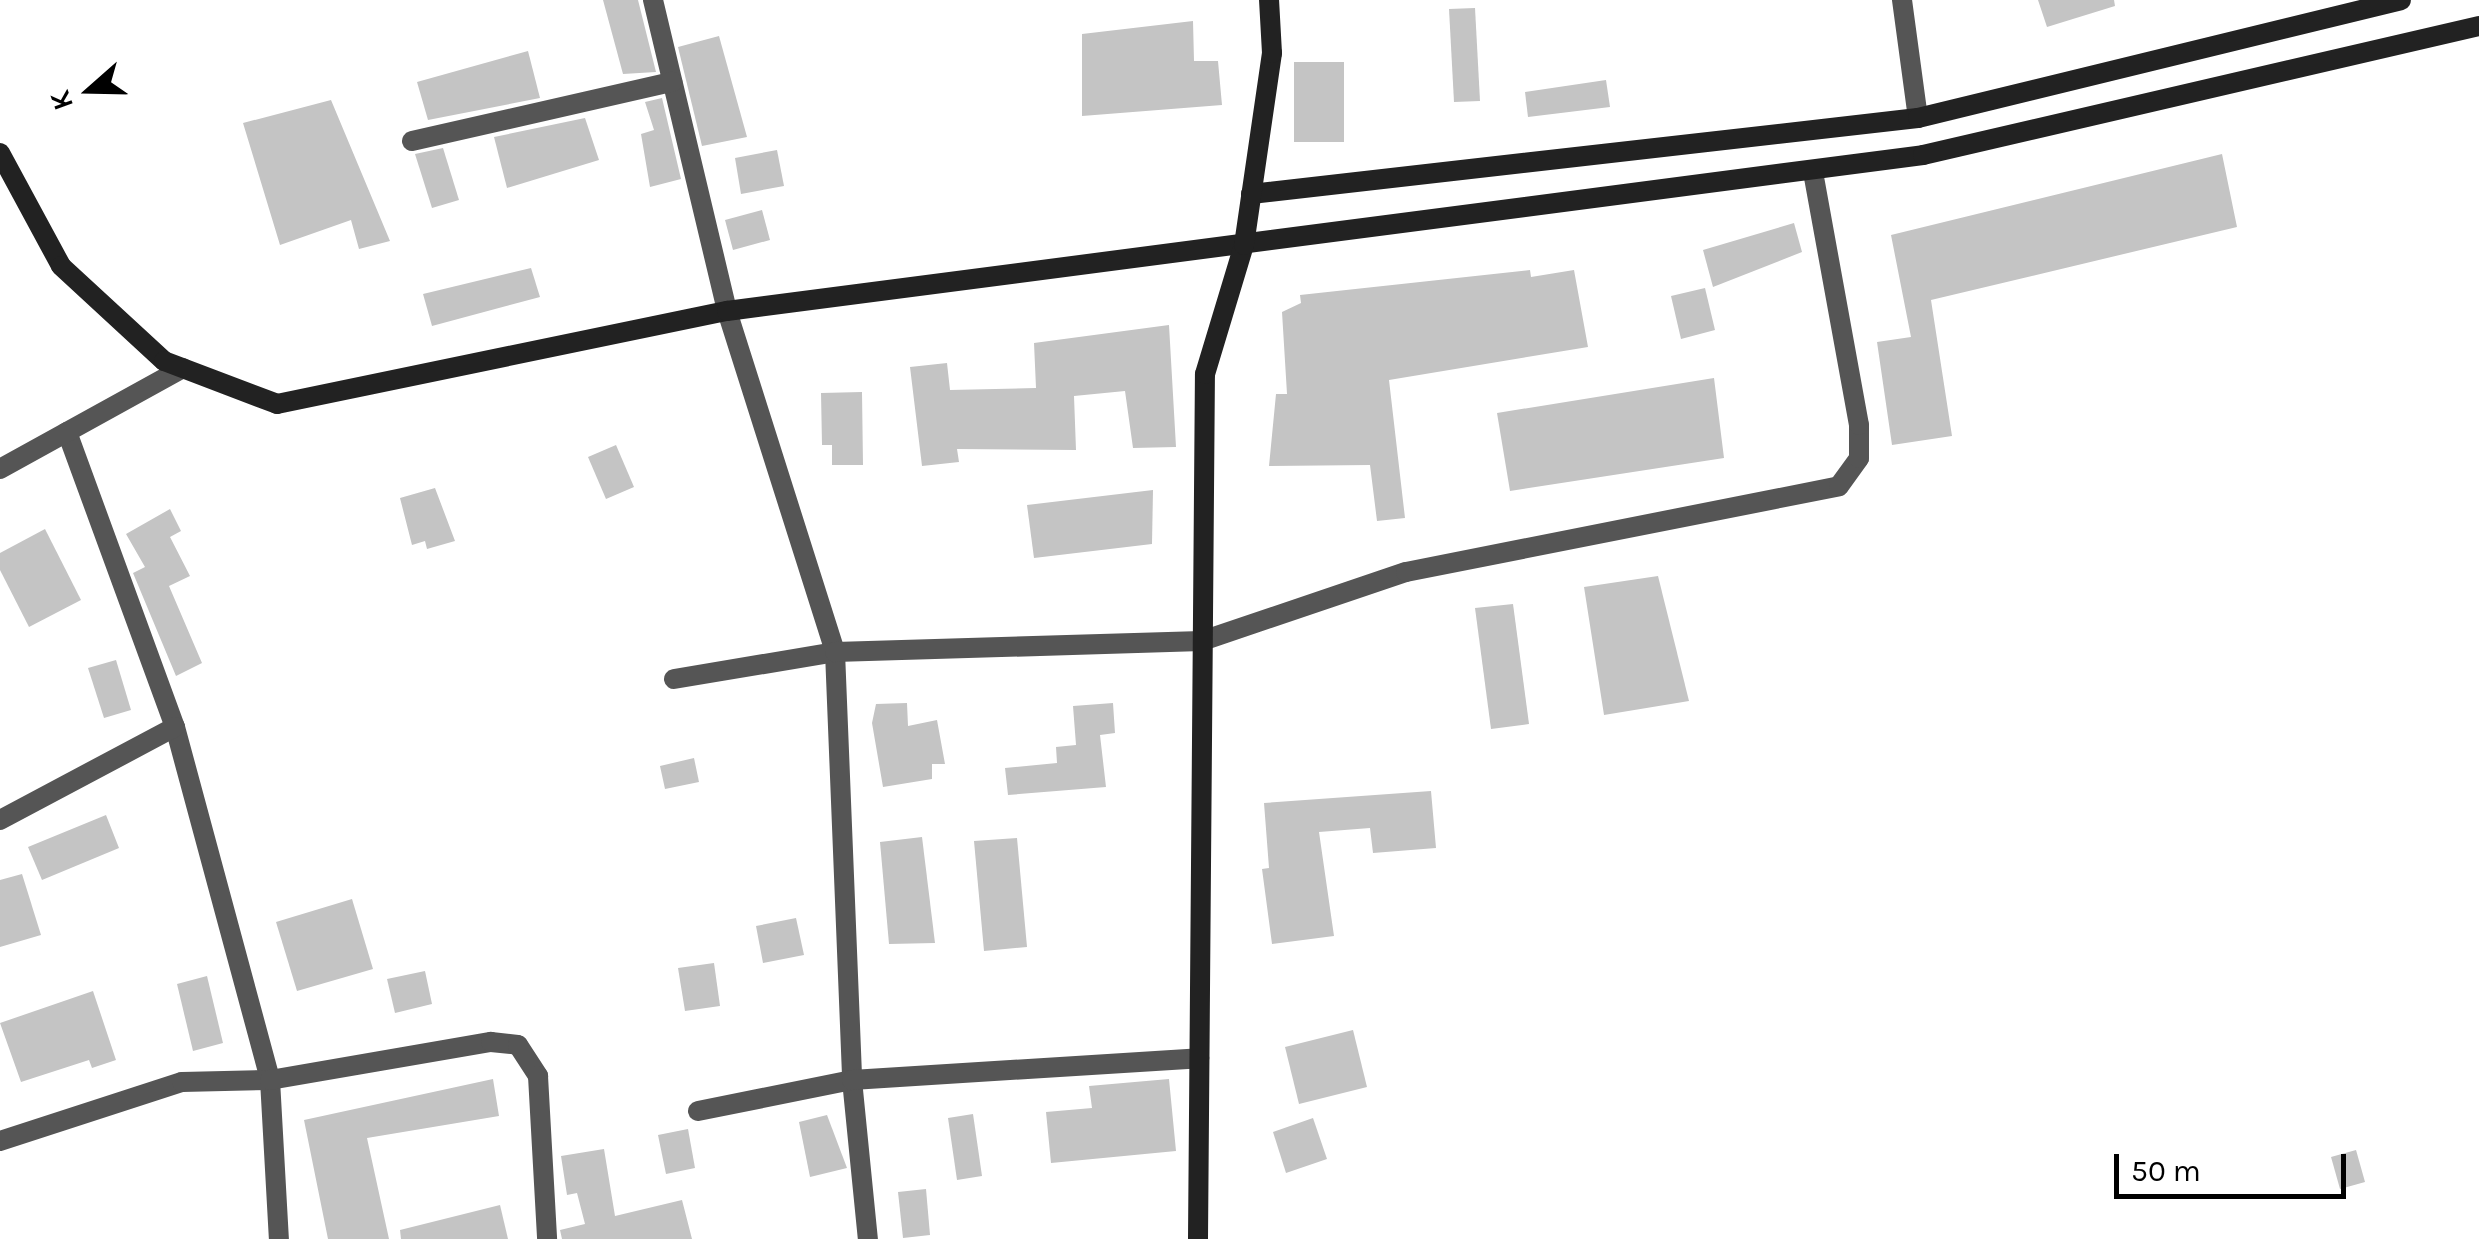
<!DOCTYPE html>
<style>
body{margin:0}
#map{position:relative;width:2479px;height:1239px;overflow:hidden;background:#fff;font-family:Karla,sans-serif}
div>[style]{position:absolute}
[style*='--x']{left:calc(var(--x)*1px);top:calc(var(--y)*1px);width:calc(var(--w)*1px);rotate:calc(var(--a)*1deg)}
.building>*{inset:0;background:#c4c4c4}
.street>*{height:20px;margin:-10px;padding:0 10px;transform-origin:10px;border-radius:10px;background:#555}
.secondary>*{height:20px;margin:-10px;padding:0 10px;transform-origin:10px;border-radius:10px;background:#222}
span{translate:-50% -50%;white-space:nowrap;text-align:center;line-height:1.15;-webkit-text-stroke:8px #fff;paint-order:stroke}
.north{position:absolute;left:40px;top:40px;width:100px;height:100px;-webkit-text-stroke:8px #fff;paint-order:stroke;rotate:250deg;font-size:28px;font-weight:700;line-height:40px;text-align:center;color:#000}
.north::after{content:'';display:block;margin:auto;width:35px;height:45px;background:#000;clip-path:polygon(50% 0,100% 100%,50% 72%,0 100%)}
.scale{position:absolute;left:2114px;top:1154px;width:232px;height:45px;box-sizing:border-box;border:5px solid #000;border-top:0;padding-left:12px;font-size:30px;line-height:35px;white-space:nowrap;color:#000;-webkit-text-stroke:8px #fff;paint-order:stroke}
</style>
<div id="map">
<div class="building">
<i style="clip-path:polygon(603px 0,638px 0,656px 72px,623px 74px)"></i>
<i style="clip-path:polygon(2038px 0,2114px 0,2115px 6px,2047px 27px)"></i>
<i style="clip-path:polygon(1475px 8px,1480px 101px,1454px 102px,1449px 9px)"></i>
<i style="clip-path:polygon(1193px 21px,1194px 61px,1218px 61px,1222px 105px,1082px 116px,1082px 34px)"></i>
<i style="clip-path:polygon(719px 36px,747px 137px,702px 146px,678px 47px)"></i>
<i style="clip-path:polygon(528px 51px,540px 98px,428px 120px,417px 82px)"></i>
<i style="clip-path:polygon(1294px 62px,1344px 62px,1344px 142px,1294px 142px)"></i>
<i style="clip-path:polygon(1606px 80px,1610px 107px,1528px 117px,1525px 92px)"></i>
<i style="clip-path:polygon(662px 98px,681px 179px,650px 187px,641px 134px,654px 130px,645px 102px)"></i>
<i style="clip-path:polygon(331px 100px,390px 241px,359px 249px,351px 220px,280px 245px,243px 123px)"></i>
<i style="clip-path:polygon(585px 118px,599px 160px,507px 188px,494px 137px)"></i>
<i style="clip-path:polygon(443px 148px,459px 200px,432px 208px,415px 154px)"></i>
<i style="clip-path:polygon(777px 150px,784px 186px,741px 194px,735px 158px)"></i>
<i style="clip-path:polygon(2222px 154px,2237px 227px,1931px 300px,1952px 436px,1892px 445px,1877px 342px,1911px 337px,1891px 235px)"></i>
<i style="clip-path:polygon(762px 210px,770px 240px,733px 250px,725px 220px)"></i>
<i style="clip-path:polygon(1794px 223px,1802px 252px,1713px 287px,1703px 250px)"></i>
<i style="clip-path:polygon(531px 268px,540px 297px,432px 326px,423px 294px)"></i>
<i style="clip-path:polygon(1530px 270px,1531px 277px,1574px 270px,1588px 347px,1389px 380px,1405px 518px,1377px 521px,1370px 465px,1269px 466px,1276px 394px,1287px 394px,1282px 312px,1301px 303px,1300px 295px)"></i>
<i style="clip-path:polygon(1705px 288px,1715px 330px,1681px 339px,1671px 296px)"></i>
<i style="clip-path:polygon(1169px 325px,1176px 447px,1133px 448px,1125px 391px,1074px 396px,1076px 450px,957px 449px,959px 462px,922px 466px,910px 367px,947px 363px,950px 390px,1036px 388px,1034px 343px)"></i>
<i style="clip-path:polygon(1714px 378px,1724px 458px,1510px 491px,1497px 413px)"></i>
<i style="clip-path:polygon(862px 392px,863px 465px,832px 465px,832px 445px,822px 445px,821px 393px)"></i>
<i style="clip-path:polygon(616px 445px,634px 487px,606px 499px,588px 457px)"></i>
<i style="clip-path:polygon(435px 488px,455px 541px,427px 549px,425px 541px,412px 545px,400px 498px)"></i>
<i style="clip-path:polygon(1153px 490px,1152px 544px,1034px 558px,1027px 505px)"></i>
<i style="clip-path:polygon(170px 509px,181px 531px,170px 537px,190px 576px,169px 586px,202px 663px,176px 676px,133px 573px,145px 567px,126px 534px)"></i>
<i style="clip-path:polygon(45px 529px,81px 600px,29px 627px,0 570px,0 553px)"></i>
<i style="clip-path:polygon(1658px 576px,1689px 701px,1604px 715px,1584px 587px)"></i>
<i style="clip-path:polygon(1513px 604px,1529px 724px,1491px 729px,1475px 608px)"></i>
<i style="clip-path:polygon(116px 660px,131px 710px,104px 718px,88px 668px)"></i>
<i style="clip-path:polygon(907px 703px,908px 726px,937px 720px,945px 764px,932px 764px,932px 779px,883px 787px,872px 723px,876px 704px)"></i>
<i style="clip-path:polygon(1113px 703px,1115px 733px,1100px 735px,1106px 787px,1008px 795px,1005px 768px,1057px 763px,1056px 747px,1076px 745px,1073px 706px)"></i>
<i style="clip-path:polygon(694px 758px,699px 782px,665px 789px,660px 766px)"></i>
<i style="clip-path:polygon(1431px 791px,1436px 848px,1373px 853px,1370px 828px,1319px 832px,1334px 936px,1272px 944px,1262px 869px,1269px 868px,1264px 803px)"></i>
<i style="clip-path:polygon(106px 815px,119px 848px,42px 880px,28px 847px)"></i>
<i style="clip-path:polygon(922px 837px,935px 943px,889px 944px,880px 842px)"></i>
<i style="clip-path:polygon(1017px 838px,1027px 947px,984px 951px,974px 841px)"></i>
<i style="clip-path:polygon(22px 874px,41px 935px,0 947px,0 880px)"></i>
<i style="clip-path:polygon(352px 899px,373px 969px,297px 991px,276px 922px)"></i>
<i style="clip-path:polygon(796px 918px,804px 955px,763px 963px,756px 926px)"></i>
<i style="clip-path:polygon(714px 963px,720px 1006px,685px 1011px,678px 968px)"></i>
<i style="clip-path:polygon(425px 971px,432px 1004px,395px 1013px,387px 979px)"></i>
<i style="clip-path:polygon(207px 976px,223px 1043px,193px 1051px,177px 984px)"></i>
<i style="clip-path:polygon(93px 991px,116px 1060px,92px 1068px,89px 1060px,21px 1082px,0 1023px)"></i>
<i style="clip-path:polygon(1353px 1030px,1367px 1087px,1299px 1104px,1285px 1047px)"></i>
<i style="clip-path:polygon(493px 1079px,499px 1116px,367px 1138px,389px 1239px,328px 1239px,304px 1120px)"></i>
<i style="clip-path:polygon(1169px 1079px,1176px 1151px,1051px 1163px,1046px 1112px,1092px 1108px,1089px 1086px)"></i>
<i style="clip-path:polygon(973px 1114px,982px 1176px,957px 1180px,948px 1118px)"></i>
<i style="clip-path:polygon(827px 1115px,847px 1168px,810px 1177px,799px 1122px)"></i>
<i style="clip-path:polygon(1313px 1118px,1327px 1159px,1286px 1173px,1273px 1132px)"></i>
<i style="clip-path:polygon(688px 1129px,695px 1168px,666px 1174px,658px 1135px)"></i>
<i style="clip-path:polygon(604px 1149px,615px 1216px,682px 1200px,692px 1239px,562px 1239px,560px 1230px,585px 1224px,577px 1193px,567px 1195px,561px 1156px)"></i>
<i style="clip-path:polygon(2356px 1150px,2365px 1182px,2340px 1189px,2331px 1157px)"></i>
<i style="clip-path:polygon(926px 1189px,930px 1235px,903px 1238px,898px 1192px)"></i>
<i style="clip-path:polygon(500px 1205px,508px 1239px,401px 1239px,400px 1230px)"></i>
</div>
<div class="street">
<i style="--x:653;--y:0;--w:320;--a:76.6"></i>
<i style="--x:727;--y:311;--w:358;--a:72.4"></i>
<i style="--x:835;--y:652;--w:428;--a:87.7"></i>
<i style="--x:852;--y:1080;--w:160;--a:84.3"></i>
<i style="--x:1902;--y:0;--w:119;--a:82.3"></i>
<i style="--x:412;--y:141;--w:267;--a:-12.8"></i>
<i style="--x:67;--y:432;--w:314;--a:69.9"></i>
<i style="--x:175;--y:727;--w:366;--a:74.9"></i>
<i style="--x:270;--y:1080;--w:159;--a:86.8"></i>
<i style="--x:0;--y:469;--w:209;--a:-28.9"></i>
<i style="--x:674;--y:679;--w:163;--a:-9.5"></i>
<i style="--x:835;--y:652;--w:367;--a:-1.7"></i>
<i style="--x:1202;--y:641;--w:215;--a:-18.7"></i>
<i style="--x:1406;--y:572;--w:441;--a:-11.2"></i>
<i style="--x:1839;--y:486;--w:34;--a:-54"></i>
<i style="--x:1859;--y:458;--w:33;--a:-90"></i>
<i style="--x:1859;--y:425;--w:258;--a:-100.3"></i>
<i style="--x:0;--y:820;--w:198;--a:-28"></i>
<i style="--x:698;--y:1111;--w:157;--a:-11.4"></i>
<i style="--x:852;--y:1080;--w:348;--a:-3.6"></i>
<i style="--x:0;--y:1141;--w:191;--a:-18"></i>
<i style="--x:182;--y:1082;--w:88;--a:-1.3"></i>
<i style="--x:270;--y:1080;--w:224;--a:-9.8"></i>
<i style="--x:491;--y:1042;--w:27;--a:6"></i>
<i style="--x:518;--y:1045;--w:37;--a:57"></i>
<i style="--x:538;--y:1076;--w:163;--a:86.8"></i>
</div>
<div class="secondary">
<i style="--x:0;--y:153;--w:128;--a:61.6"></i>
<i style="--x:61;--y:266;--w:140;--a:42.7"></i>
<i style="--x:164;--y:361;--w:121;--a:20.8"></i>
<i style="--x:277;--y:404;--w:460;--a:-11.7"></i>
<i style="--x:727;--y:311;--w:1206;--a:-7.43"></i>
<i style="--x:1923;--y:155;--w:571;--a:-13.06"></i>
<i style="--x:1251;--y:194;--w:671;--a:-6.5"></i>
<i style="--x:1918;--y:118;--w:497;--a:-13.7"></i>
<i style="--x:1198;--y:1239;--w:865;--a:-89.54"></i>
<i style="--x:1205;--y:374;--w:135;--a:-73.2"></i>
<i style="--x:1244;--y:245;--w:194;--a:-81.7"></i>
<i style="--x:1272;--y:53;--w:53;--a:-93.2"></i>
</div>
<div class="north">K</div>
<div class="scale">50 m</div>
</div>
